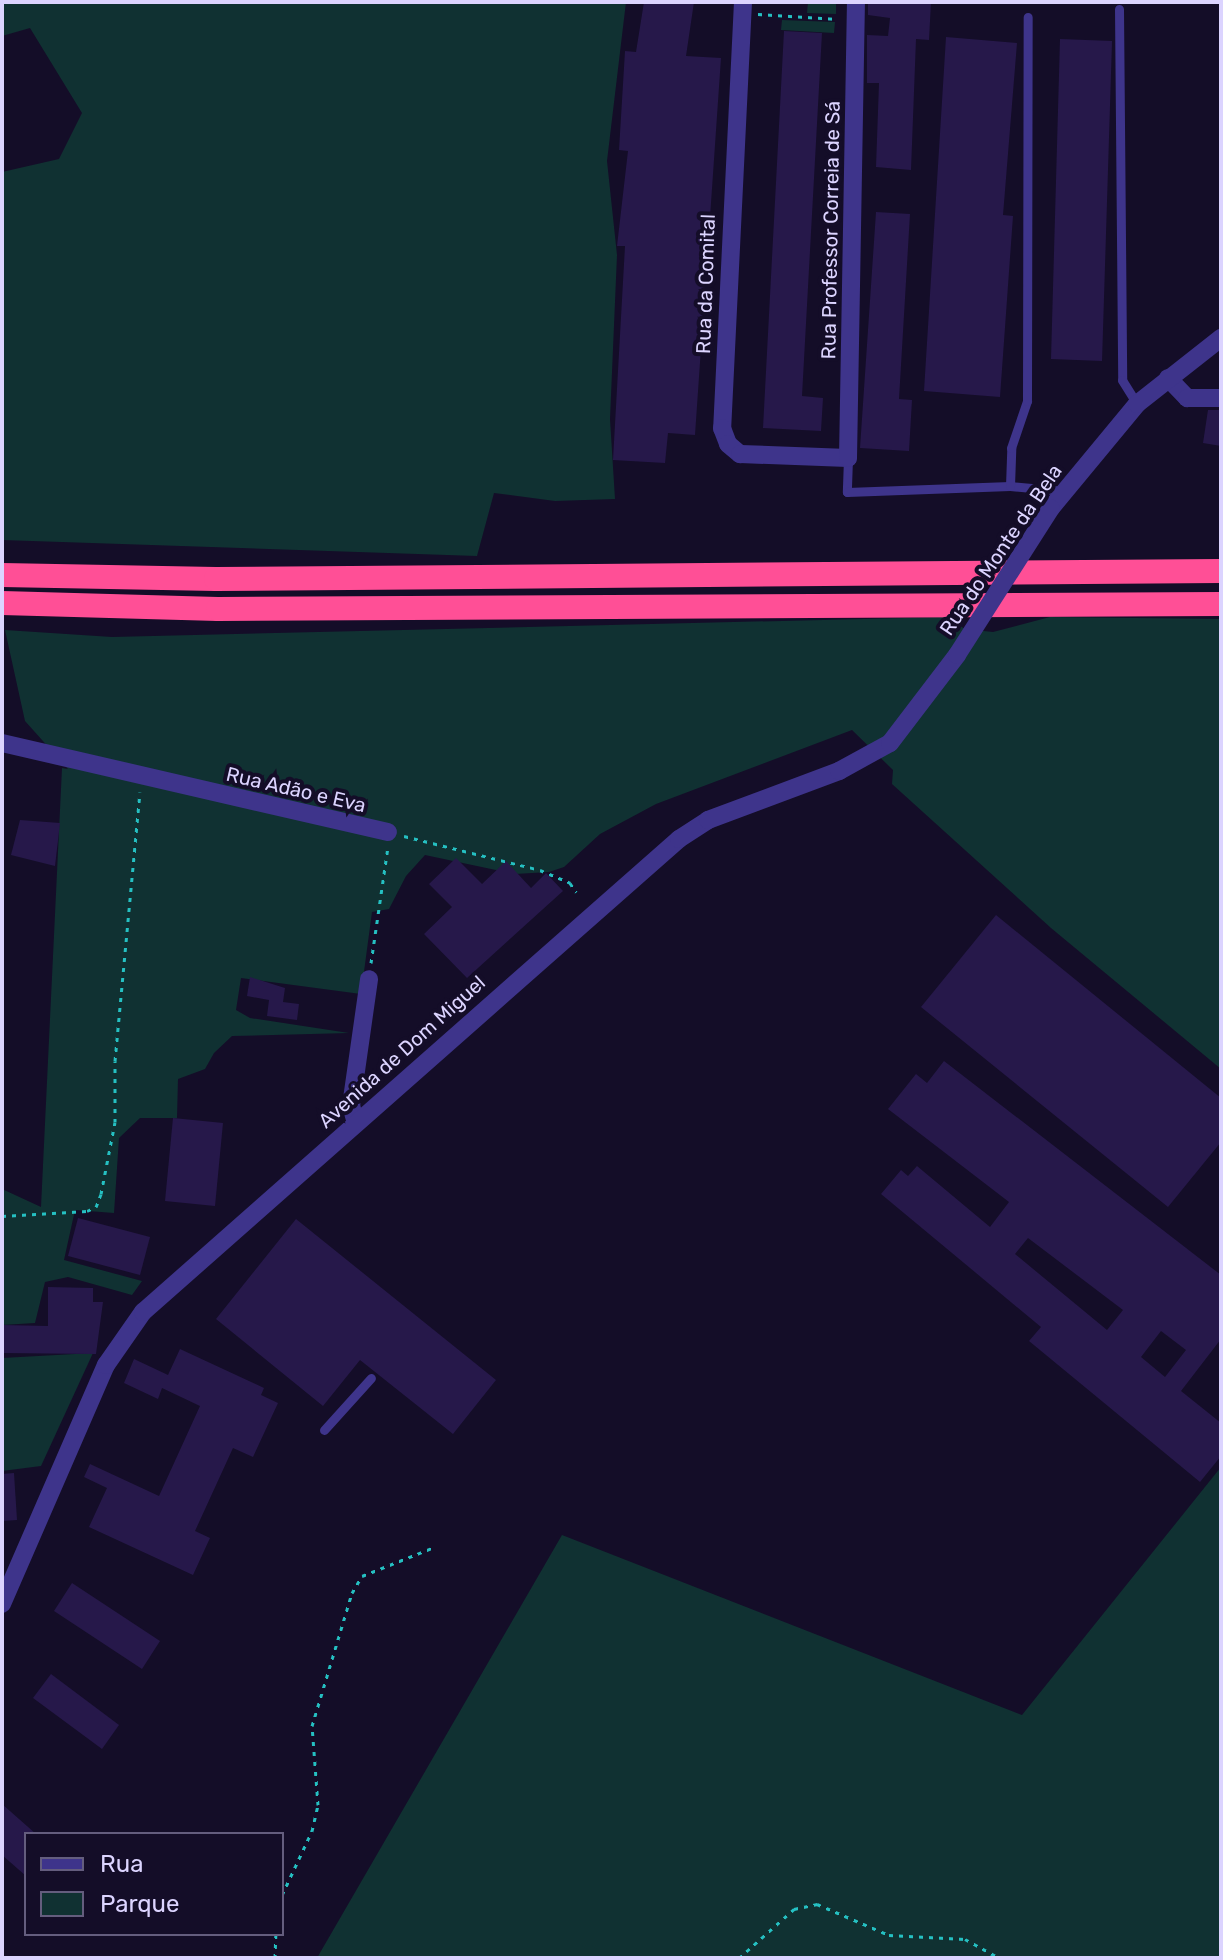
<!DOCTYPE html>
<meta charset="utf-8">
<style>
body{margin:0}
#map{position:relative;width:1223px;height:1960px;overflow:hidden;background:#140d28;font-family:Rubik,sans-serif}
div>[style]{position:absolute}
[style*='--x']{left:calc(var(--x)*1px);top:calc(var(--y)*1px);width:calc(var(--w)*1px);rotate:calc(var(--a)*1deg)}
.green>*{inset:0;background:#103132}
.building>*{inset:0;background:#26184a}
.path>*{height:3px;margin-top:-1.5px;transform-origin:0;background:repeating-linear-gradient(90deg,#25c0c2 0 4px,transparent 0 10px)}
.service>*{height:9px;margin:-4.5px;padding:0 4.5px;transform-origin:4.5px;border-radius:4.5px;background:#3e348b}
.minor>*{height:18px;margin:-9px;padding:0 9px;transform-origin:9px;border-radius:9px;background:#3e348b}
.motorway>*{height:24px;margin:-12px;padding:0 12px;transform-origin:12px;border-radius:12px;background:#ff4f96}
.minor-bridge>*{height:18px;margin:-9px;padding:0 9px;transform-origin:9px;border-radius:9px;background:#3e348b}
span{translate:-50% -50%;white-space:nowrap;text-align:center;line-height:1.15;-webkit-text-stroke:8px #140d28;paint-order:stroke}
.street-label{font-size:20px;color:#dcd4ff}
.frame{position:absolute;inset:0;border:4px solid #dcd4ff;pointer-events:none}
.legend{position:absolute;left:24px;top:1832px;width:260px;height:104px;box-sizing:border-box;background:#140d28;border:2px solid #645d7e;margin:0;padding:10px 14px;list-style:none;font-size:24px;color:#dcd4ff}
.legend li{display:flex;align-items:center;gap:16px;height:40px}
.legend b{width:40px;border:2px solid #645d7e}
</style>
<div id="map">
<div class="green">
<i style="clip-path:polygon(2px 2px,626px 2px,607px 161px,617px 255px,610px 419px,615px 499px,555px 501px,494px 493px,477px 556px,2px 540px,2px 172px,59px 159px,82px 113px,30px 28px,2px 36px)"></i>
<i style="clip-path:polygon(808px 2px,836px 2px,836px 14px,807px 13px)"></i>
<i style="clip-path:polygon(782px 20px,835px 22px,834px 33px,781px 30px)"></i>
<i style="clip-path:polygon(946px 617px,965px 629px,993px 632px,1050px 617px,1221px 619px,1221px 1069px,1051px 928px,892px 784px,893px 770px,852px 730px,656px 804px,600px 834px,564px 867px,549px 872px,515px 874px,425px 855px,406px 876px,389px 909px,372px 912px,361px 994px,241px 978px,236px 1010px,250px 1018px,349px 1033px,232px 1036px,214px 1053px,205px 1069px,178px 1079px,177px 1118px,140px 1118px,119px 1138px,114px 1213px,75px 1210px,64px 1260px,142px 1281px,132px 1295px,68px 1277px,45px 1282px,35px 1323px,2px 1325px,2px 1189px,41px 1207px,62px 768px,68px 769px,25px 721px,5px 630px,112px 637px)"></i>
<i style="clip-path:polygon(93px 1353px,41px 1466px,2px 1471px,2px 1358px)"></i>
<i style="clip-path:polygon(1221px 1467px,1221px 1958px,317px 1958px,562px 1535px,1022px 1715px)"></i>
</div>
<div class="building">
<i style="clip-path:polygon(644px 2px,694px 2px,686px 56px,721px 58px,695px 435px,668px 433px,665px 463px,613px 460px,625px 246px,617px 246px,628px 151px,619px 150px,625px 51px,636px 52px)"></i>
<i style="clip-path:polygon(868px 2px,931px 2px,929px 40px,916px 39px,911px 170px,876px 167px,879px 83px,867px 83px,867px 35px,888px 36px,890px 18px,868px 15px)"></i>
<i style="clip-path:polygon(784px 31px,822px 33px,802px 396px,823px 398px,821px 431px,763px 428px)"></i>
<i style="clip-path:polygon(946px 37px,1017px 43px,1003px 215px,1013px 216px,1000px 397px,924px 391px)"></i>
<i style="clip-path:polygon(1060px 39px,1112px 41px,1102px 361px,1051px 359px)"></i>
<i style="clip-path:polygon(876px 212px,910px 214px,899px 399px,912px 400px,909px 451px,860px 448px)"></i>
<i style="clip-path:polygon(1208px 410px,1221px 410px,1221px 446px,1203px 443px)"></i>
<i style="clip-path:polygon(20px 820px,60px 823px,55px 866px,11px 855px)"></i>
<i style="clip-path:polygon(456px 858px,482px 884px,506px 861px,531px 888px,546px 873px,563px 891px,467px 978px,424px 934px,452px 907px,429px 884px)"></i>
<i style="clip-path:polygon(996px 915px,1221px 1098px,1221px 1142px,1168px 1207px,921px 1007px)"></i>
<i style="clip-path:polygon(250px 977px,285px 988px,283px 1002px,299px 1004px,297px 1020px,267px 1016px,269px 1000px,247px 996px)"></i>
<i style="clip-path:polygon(evenodd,944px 1061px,1221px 1275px,1221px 1339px,1181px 1391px,1221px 1423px,1221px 1456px,1200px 1482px,1029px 1341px,1041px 1327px,881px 1194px,901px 1170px,908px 1176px,917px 1166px,990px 1227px,1009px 1202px,888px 1109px,916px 1074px,927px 1083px,944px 1061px,1028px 1238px,1123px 1310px,1107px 1330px,1015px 1254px,1028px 1238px,944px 1061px,1161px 1331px,1186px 1350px,1165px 1377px,1141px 1357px,1161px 1331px)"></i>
<i style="clip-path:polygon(173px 1118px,223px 1123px,215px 1206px,165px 1201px)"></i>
<i style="clip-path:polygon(78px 1218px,150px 1237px,140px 1275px,68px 1256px)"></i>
<i style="clip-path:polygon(296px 1219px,496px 1380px,453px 1434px,360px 1360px,323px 1406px,216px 1319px)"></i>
<i style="clip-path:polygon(48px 1287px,93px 1288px,93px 1302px,103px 1302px,96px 1354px,2px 1353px,2px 1325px,48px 1326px)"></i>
<i style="clip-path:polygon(180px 1349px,264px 1388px,261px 1395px,278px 1403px,253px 1457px,233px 1448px,195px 1531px,210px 1538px,193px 1575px,89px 1527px,107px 1488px,84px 1477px,90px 1464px,159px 1496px,200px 1406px,162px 1388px,158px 1399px,124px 1383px,134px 1359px,168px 1375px)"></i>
<i style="clip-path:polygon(14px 1473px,17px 1520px,2px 1521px,2px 1474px)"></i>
<i style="clip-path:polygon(72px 1583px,160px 1641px,142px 1669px,54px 1611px)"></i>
<i style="clip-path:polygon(51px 1674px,119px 1725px,102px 1749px,33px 1698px)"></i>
<i style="clip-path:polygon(2px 1804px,36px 1834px,26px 1834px,26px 1876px,2px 1855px)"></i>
</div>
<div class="path">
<i style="--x:758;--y:14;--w:80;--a:3.6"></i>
<i style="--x:404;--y:836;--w:140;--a:14"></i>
<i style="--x:540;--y:870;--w:33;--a:23"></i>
<i style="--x:570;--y:883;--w:11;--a:56"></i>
<i style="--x:371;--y:963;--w:117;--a:-81.7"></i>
<i style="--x:2;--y:1216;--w:85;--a:-3.4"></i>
<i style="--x:87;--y:1211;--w:10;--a:-24"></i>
<i style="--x:96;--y:1207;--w:14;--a:-69"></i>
<i style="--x:101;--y:1194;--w:73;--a:-79"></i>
<i style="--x:115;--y:1122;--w:61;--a:-90"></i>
<i style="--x:115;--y:1061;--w:270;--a:-84.7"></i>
<i style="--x:282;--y:1895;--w:71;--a:-64.9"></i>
<i style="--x:312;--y:1831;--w:27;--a:-77"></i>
<i style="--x:318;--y:1805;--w:79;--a:-94.3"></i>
<i style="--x:312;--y:1726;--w:139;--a:-73.3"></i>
<i style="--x:352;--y:1593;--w:20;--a:-60"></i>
<i style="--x:362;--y:1576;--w:75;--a:-21.8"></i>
<i style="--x:275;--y:1958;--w:24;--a:-88"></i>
<i style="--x:739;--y:1958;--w:74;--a:-41.7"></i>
<i style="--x:794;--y:1909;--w:24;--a:-12"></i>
<i style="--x:817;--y:1904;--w:78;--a:23.3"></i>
<i style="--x:889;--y:1935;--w:76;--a:3"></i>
<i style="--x:965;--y:1939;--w:39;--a:29"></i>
</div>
<div class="service">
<i style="--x:1119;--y:9;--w:371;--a:89.5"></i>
<i style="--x:1122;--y:380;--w:28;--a:58"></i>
<i style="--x:848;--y:458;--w:34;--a:92"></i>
<i style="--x:847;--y:492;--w:163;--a:-2.1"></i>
<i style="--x:1010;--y:486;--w:54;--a:5.3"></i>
<i style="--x:1010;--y:486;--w:38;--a:-88"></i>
<i style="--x:1011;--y:448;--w:50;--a:-71.2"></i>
<i style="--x:1027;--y:401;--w:384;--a:-89.9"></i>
<i style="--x:324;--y:1430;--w:70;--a:-47.9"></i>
</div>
<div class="minor">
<i style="--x:743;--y:2;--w:427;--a:92.8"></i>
<i style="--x:722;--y:428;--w:17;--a:69"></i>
<i style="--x:728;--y:444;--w:16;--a:40"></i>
<i style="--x:740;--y:454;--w:108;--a:2.1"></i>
<i style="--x:848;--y:458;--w:456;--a:-89"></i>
<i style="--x:1168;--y:378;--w:28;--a:46"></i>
<i style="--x:1187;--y:398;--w:34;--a:0"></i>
<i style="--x:1051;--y:508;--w:135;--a:-50.4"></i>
<i style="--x:1137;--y:404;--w:107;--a:-38.2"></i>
<i style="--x:2;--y:743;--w:396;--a:13"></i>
<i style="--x:356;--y:1123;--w:18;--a:-106"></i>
<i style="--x:351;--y:1106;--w:128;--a:-81.9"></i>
<i style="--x:2;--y:1604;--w:261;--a:-66.5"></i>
<i style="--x:106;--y:1365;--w:65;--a:-55.1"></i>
<i style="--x:143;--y:1312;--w:715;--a:-41.43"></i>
<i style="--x:679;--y:839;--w:35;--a:-33"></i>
<i style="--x:708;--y:820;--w:140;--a:-20.5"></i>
<i style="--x:839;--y:771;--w:58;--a:-28.8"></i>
<i style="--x:890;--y:743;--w:111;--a:-52.7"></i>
</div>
<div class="motorway">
<i style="--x:2;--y:575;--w:214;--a:1.1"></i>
<i style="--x:216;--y:579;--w:1005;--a:-0.46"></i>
<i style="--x:2;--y:603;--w:216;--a:1.6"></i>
<i style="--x:218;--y:609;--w:1003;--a:-0.29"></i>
</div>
<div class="minor-bridge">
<i style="--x:957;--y:655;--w:174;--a:-57.4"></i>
</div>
<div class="street-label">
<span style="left:831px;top:230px;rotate:-89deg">Rua Professor Correia de Sá</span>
<span style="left:706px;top:284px;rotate:-88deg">Rua da Comital</span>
<span style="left:1001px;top:550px;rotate:-56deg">Rua do Monte da Bela</span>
<span style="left:296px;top:790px;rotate:13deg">Rua Adão e Eva</span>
<span style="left:402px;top:1052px;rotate:-42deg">Avenida de Dom Miguel</span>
</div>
<div class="frame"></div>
<ul class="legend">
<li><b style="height:10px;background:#3e348b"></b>Rua</li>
<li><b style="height:22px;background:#103132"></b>Parque</li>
</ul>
</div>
